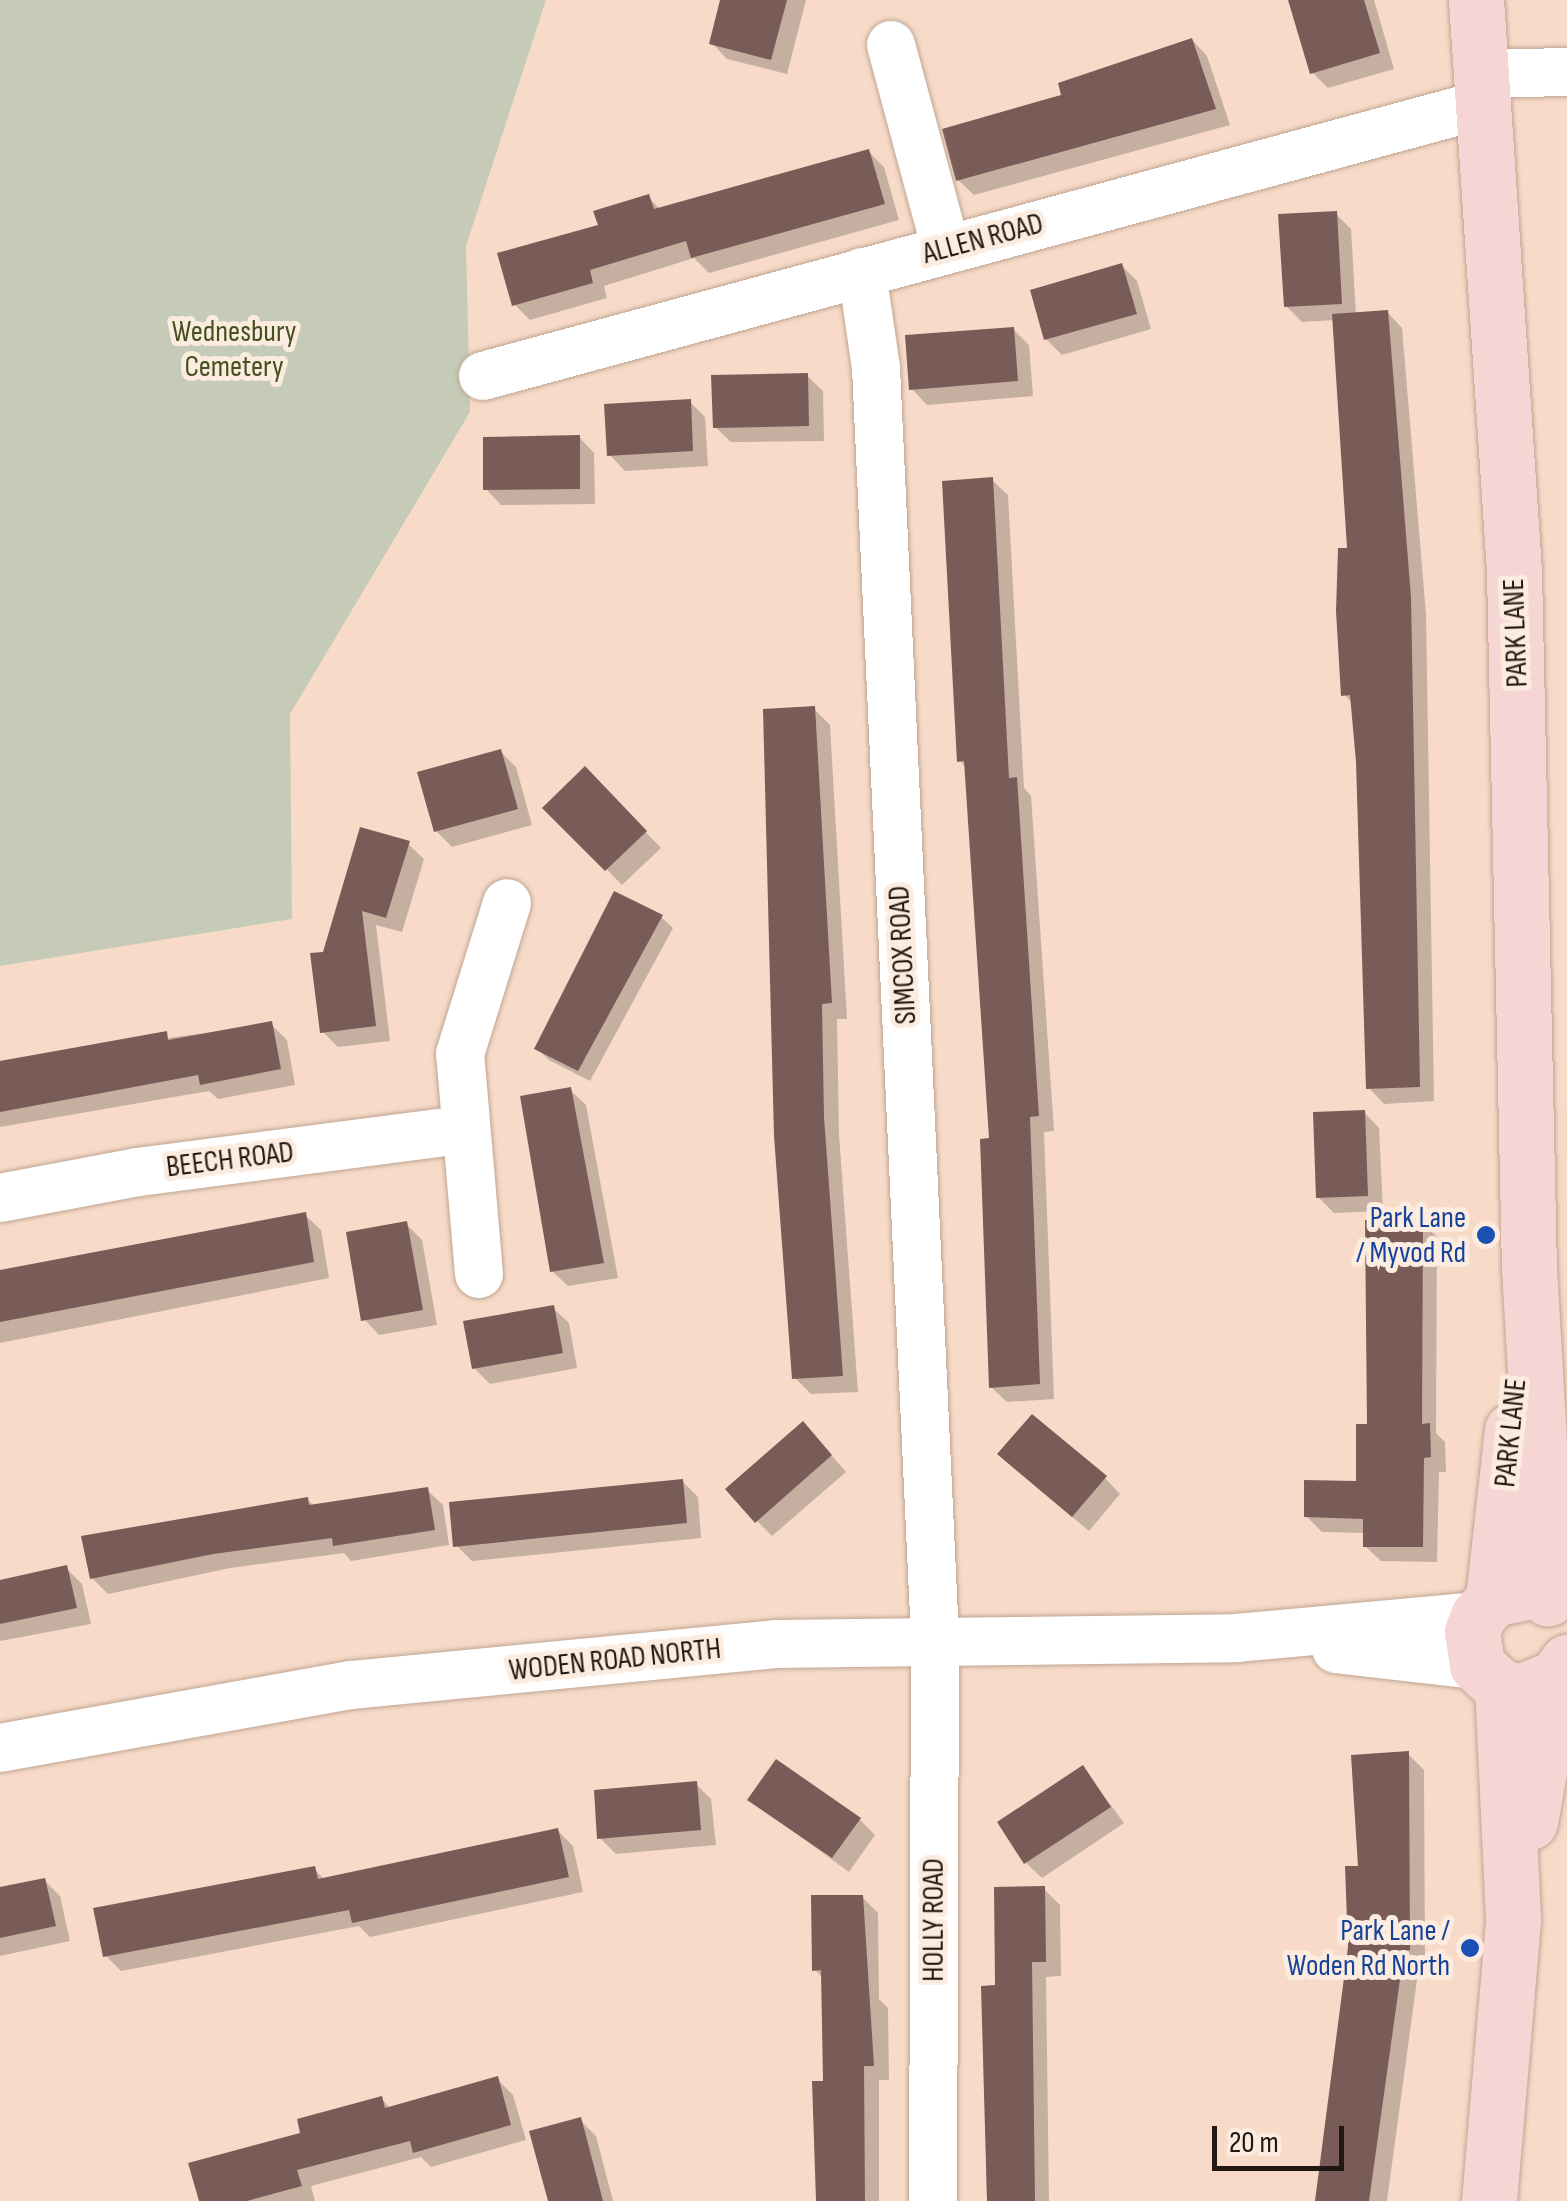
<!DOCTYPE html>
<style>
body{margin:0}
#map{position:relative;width:1567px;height:2201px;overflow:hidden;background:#f7dbc8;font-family:"Sofia Sans Condensed",sans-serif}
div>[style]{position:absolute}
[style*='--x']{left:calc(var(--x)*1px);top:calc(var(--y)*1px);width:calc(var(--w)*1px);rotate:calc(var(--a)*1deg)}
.green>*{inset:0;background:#c5cbb6}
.shadow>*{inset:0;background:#0003}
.building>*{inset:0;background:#795c57}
.roads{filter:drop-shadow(0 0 2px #bfa593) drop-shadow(0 0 2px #bfa593)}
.minor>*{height:48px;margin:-24px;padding:0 24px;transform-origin:24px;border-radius:24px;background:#fff}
.major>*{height:55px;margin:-27.5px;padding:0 27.5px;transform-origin:27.5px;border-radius:27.5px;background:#f6d5d5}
.dots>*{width:28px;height:28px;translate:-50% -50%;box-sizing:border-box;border:5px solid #fcebdf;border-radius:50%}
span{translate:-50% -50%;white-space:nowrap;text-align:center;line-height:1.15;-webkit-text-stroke:10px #fcebdf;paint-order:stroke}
.street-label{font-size:30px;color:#221812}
.park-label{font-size:30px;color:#45501f}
.transit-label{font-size:30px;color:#164399}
.right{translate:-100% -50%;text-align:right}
.scale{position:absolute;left:1212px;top:2126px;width:132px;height:45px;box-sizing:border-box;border:5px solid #221812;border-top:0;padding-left:12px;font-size:30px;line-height:35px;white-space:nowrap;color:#221812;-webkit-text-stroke:8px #fcebdf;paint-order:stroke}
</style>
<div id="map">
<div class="green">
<i style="clip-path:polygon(0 0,546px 0,466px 246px,470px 412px,290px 714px,292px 919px,0 966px)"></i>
</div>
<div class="shadow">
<i style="clip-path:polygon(723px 0,806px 0,787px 74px,727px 59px,712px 43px)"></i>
<i style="clip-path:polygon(1291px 0,1374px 0,1394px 69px,1328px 88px,1312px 72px)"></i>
<i style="clip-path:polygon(1192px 40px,1207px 56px,1230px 125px,974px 195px,958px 180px,1064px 96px)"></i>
<i style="clip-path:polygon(869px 152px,884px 167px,899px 220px,709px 273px,694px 258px,604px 286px,607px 298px,530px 320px,514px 304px,601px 226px,648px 197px,661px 210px)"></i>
<i style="clip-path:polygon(1336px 214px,1351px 229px,1356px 315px,1387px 312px,1402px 328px,1426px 614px,1434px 1101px,1384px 1104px,1369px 1088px,1358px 762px,1353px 704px,1344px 694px,1350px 550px,1335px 320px,1302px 322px,1286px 306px)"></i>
<i style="clip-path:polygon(1122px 266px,1137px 281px,1151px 329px,1062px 355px,1046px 339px)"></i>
<i style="clip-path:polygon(1013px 329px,1029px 345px,1033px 396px,927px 405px,912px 389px)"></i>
<i style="clip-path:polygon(807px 376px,823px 391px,824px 441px,731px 442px,715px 427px)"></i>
<i style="clip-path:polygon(690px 402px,705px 417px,708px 466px,625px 471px,610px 455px)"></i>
<i style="clip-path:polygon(579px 437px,594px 453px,595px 504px,501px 505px,486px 489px)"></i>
<i style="clip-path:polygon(992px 480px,1008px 495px,1024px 788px,1031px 796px,1054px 1131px,1044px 1132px,1054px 1399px,1007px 1402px,991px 1387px,992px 1141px,967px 768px,959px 760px)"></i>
<i style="clip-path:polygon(814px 709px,830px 725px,847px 1019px,837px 1019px,839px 1135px,858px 1392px,811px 1394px,795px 1378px)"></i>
<i style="clip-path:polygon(501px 752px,516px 767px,532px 825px,452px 847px,436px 831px)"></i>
<i style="clip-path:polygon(585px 770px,661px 848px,622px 885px,546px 808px)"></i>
<i style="clip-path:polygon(408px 844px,424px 859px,402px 932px,376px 925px,390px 1041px,338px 1047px,322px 1031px,325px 954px)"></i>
<i style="clip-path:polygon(661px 917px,673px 928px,590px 1081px,549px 1060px,537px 1048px)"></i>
<i style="clip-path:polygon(271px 1024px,287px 1040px,295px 1085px,218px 1099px,209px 1091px,0 1127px,0 1061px)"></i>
<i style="clip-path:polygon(570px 1090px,586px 1105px,618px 1278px,568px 1286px,552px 1271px)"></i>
<i style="clip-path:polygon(1364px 1112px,1379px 1128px,1383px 1211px,1334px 1213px,1318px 1197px)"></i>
<i style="clip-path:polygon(305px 1215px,321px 1230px,329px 1278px,0 1343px,0 1275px)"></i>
<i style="clip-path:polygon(1422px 1222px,1437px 1237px,1436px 1433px,1445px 1442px,1446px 1472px,1439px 1472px,1437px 1562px,1381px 1561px,1365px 1546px,1365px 1533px,1322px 1532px,1306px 1516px,1359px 1484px)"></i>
<i style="clip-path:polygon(406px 1224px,422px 1240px,437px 1325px,379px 1335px,364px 1319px)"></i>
<i style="clip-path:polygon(553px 1308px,569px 1323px,577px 1368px,490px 1384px,474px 1368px)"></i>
<i style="clip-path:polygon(818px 1440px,846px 1472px,772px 1536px,757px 1521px)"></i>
<i style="clip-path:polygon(1016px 1470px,1105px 1478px,1120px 1494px,1089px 1531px)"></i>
<i style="clip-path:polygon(682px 1481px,698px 1497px,701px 1538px,472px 1561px,456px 1545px)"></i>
<i style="clip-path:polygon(427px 1490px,443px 1505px,449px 1545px,351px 1561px,344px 1553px,230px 1568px,108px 1594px,92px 1578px,307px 1499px,314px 1506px)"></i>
<i style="clip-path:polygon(66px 1568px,82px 1584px,91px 1624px,0 1641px,0 1581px)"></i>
<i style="clip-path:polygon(1408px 1754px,1424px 1770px,1425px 1965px,1419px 1965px,1387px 2201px,1319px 2201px,1361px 1868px)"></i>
<i style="clip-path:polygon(1083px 1768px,1124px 1823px,1042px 1878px,1026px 1863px)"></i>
<i style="clip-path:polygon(696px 1784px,711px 1799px,716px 1845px,616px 1854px,600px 1838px)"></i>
<i style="clip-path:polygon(750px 1800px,860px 1820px,875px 1835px,849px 1872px)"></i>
<i style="clip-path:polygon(558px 1831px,573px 1846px,583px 1892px,370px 1937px,359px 1926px,121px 1971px,105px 1955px,314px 1869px,325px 1880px)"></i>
<i style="clip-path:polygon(45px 1881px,60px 1896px,70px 1941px,0 1956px,0 1890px)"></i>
<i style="clip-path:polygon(1044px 1889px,1060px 1905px,1061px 1976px,1046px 1977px,1049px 2201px,987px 2201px,983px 1988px,998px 1988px)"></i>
<i style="clip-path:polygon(862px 1897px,878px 1913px,879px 1999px,888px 2008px,889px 2080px,879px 2080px,879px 2201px,816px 2201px,825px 2083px,824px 1979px,815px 1970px)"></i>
<i style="clip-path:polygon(497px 2079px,513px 2095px,526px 2140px,431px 2167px,421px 2157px,311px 2186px,315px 2201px,202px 2201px,381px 2098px,391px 2109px)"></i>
<i style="clip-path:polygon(580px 2120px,596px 2136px,613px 2201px,551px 2201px)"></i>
</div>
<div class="building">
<i style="clip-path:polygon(720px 0,787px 0,771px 60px,709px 44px)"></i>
<i style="clip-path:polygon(1288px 0,1364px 0,1380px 53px,1310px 74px)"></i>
<i style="clip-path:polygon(1192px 38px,1216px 109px,956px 181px,942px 129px,1061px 95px,1058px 83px)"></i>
<i style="clip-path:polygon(869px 149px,885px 204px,691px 258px,686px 241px,590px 270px,593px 283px,512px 306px,497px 253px,598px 225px,593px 211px,649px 194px,654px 209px)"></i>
<i style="clip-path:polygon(1337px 211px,1342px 304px,1284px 307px,1278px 214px)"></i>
<i style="clip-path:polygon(1122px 263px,1137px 314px,1044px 340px,1030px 290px)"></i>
<i style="clip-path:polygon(1388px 310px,1411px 597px,1420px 1087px,1366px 1089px,1356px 762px,1350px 695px,1341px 696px,1336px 611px,1338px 548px,1347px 548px,1332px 314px)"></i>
<i style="clip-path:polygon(1014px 327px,1018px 381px,909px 390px,905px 335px)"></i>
<i style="clip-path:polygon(808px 373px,809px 426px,713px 428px,711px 375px)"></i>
<i style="clip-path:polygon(691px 399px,693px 451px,607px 456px,604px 404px)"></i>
<i style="clip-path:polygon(580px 435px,580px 489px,483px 490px,483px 437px)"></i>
<i style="clip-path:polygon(993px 477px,1009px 778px,1017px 777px,1039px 1116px,1030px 1117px,1040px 1384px,989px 1388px,980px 1139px,989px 1138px,964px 761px,957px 762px,942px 481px)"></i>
<i style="clip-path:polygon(815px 706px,832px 1003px,822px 1004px,824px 1117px,843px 1376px,792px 1379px,774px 1136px,763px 709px)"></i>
<i style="clip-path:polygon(501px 749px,518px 809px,434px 832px,417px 772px)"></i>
<i style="clip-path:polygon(585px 766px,647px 831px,605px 871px,542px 808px)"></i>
<i style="clip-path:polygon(360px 827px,410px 841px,386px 918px,362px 911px,376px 1026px,320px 1033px,310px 953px,323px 952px)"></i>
<i style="clip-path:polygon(614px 891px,663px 915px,578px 1071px,534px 1049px)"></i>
<i style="clip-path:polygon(272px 1021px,281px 1069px,200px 1085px,198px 1075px,0 1112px,0 1061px,167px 1031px,168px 1040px)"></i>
<i style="clip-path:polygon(571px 1087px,604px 1263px,550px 1272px,520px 1096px)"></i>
<i style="clip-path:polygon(1365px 1110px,1368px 1196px,1316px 1198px,1313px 1112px)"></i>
<i style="clip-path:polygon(306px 1212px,314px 1262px,0 1322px,0 1270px)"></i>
<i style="clip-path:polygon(1423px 1219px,1422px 1424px,1430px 1423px,1431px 1457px,1424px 1458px,1423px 1547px,1363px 1547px,1363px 1519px,1304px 1517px,1304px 1480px,1356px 1481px,1356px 1424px,1367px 1424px,1365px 1220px)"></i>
<i style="clip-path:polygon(407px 1221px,423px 1310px,361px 1321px,346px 1232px)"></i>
<i style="clip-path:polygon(554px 1305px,563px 1353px,472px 1369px,463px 1321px)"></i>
<i style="clip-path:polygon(1032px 1414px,1107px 1476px,1072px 1517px,997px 1454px)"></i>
<i style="clip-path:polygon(803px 1421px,832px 1455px,755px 1523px,725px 1489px)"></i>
<i style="clip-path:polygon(683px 1479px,687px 1523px,453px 1547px,449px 1502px)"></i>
<i style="clip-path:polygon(428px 1487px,435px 1530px,333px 1546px,332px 1538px,213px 1554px,90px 1579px,81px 1536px,308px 1497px,309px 1505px)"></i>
<i style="clip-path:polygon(67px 1565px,77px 1608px,0 1624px,0 1580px)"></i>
<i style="clip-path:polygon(1409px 1751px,1410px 1950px,1404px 1951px,1369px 2201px,1315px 2201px,1348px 1947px,1345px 1866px,1358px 1866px,1351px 1755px)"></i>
<i style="clip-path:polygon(776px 1759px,861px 1818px,832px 1858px,747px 1800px)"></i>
<i style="clip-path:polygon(1083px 1765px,1111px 1807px,1024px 1864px,997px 1822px)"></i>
<i style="clip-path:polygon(697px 1781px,701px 1830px,597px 1839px,594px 1790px)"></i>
<i style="clip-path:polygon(558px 1828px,569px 1877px,352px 1923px,349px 1910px,103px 1957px,93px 1908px,315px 1866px,318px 1879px)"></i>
<i style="clip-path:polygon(45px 1878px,56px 1926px,0 1938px,0 1887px)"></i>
<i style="clip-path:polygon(1045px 1886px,1046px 1962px,1032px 1962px,1035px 2201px,987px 2201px,981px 1986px,995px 1985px,994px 1887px)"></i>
<i style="clip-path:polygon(811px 1895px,863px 1895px,874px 2066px,864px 2066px,865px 2201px,816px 2201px,812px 2081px,823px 2081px,821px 1970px,812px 1971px)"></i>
<i style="clip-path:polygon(498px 2076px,511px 2125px,413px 2153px,410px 2141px,297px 2170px,302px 2186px,247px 2201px,199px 2201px,188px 2163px,300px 2133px,297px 2119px,382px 2096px,385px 2108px)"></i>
<i style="clip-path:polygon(581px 2117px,603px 2201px,548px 2201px,529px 2131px)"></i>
</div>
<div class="roads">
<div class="minor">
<i style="--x:891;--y:45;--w:211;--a:74.9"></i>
<i style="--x:1483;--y:74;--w:84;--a:-1.4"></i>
<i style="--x:862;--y:272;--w:97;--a:81.7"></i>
<i style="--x:876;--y:368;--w:1272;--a:87.34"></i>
<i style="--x:935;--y:1639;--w:562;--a:90.2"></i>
<i style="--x:483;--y:376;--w:1037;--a:-15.2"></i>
<i style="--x:0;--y:1198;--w:140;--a:-10.7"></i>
<i style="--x:138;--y:1172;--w:327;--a:-7.4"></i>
<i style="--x:479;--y:1274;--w:221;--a:-94.9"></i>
<i style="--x:460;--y:1054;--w:158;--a:-72.7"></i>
<i style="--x:1336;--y:1649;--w:142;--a:6.5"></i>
<i style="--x:0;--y:1748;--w:357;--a:-10.2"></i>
<i style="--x:351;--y:1685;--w:426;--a:-5.5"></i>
<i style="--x:775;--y:1644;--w:461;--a:-0.7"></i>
<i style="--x:1236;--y:1638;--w:243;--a:-5.2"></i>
</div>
<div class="major">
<i style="--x:1476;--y:0;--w:572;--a:86.19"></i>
<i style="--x:1514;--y:571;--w:697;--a:88.77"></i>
<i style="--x:1529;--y:1268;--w:331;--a:86.7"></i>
<i style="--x:1526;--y:1592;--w:34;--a:168"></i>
<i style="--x:1493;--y:1599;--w:23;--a:131"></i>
<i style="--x:1478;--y:1616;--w:17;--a:111"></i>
<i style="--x:1472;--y:1632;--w:33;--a:81"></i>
<i style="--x:1477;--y:1665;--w:34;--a:43"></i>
<i style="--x:1502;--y:1688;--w:20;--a:9"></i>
<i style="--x:1522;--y:1691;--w:37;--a:-22"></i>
<i style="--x:1556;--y:1677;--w:19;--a:-54"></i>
<i style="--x:1493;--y:1599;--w:170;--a:-83.6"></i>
<i style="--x:1530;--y:1822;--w:147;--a:-79.8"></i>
<i style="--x:1489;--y:2201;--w:283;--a:-85.1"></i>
<i style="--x:1513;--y:1919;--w:231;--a:-92.7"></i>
</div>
</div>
<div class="dots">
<i style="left:1486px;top:1235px;background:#1a4fb4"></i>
<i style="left:1470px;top:1948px;background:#1a4fb4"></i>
</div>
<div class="street-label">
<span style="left:983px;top:239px;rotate:-15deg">ALLEN ROAD</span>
<span style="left:1516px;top:633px;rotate:-92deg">PARK LANE</span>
<span style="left:903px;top:955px;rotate:-93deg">SIMCOX ROAD</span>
<span style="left:230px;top:1160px;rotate:-7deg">BEECH ROAD</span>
<span style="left:1511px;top:1433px;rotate:-84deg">PARK LANE</span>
<span style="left:615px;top:1660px;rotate:-6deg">WODEN ROAD NORTH</span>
<span style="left:934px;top:1920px;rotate:-90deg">HOLLY ROAD</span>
</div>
<div class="park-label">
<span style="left:234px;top:349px">Wednesbury<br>Cemetery</span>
</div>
<div class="transit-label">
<span class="right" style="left:1466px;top:1235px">Park Lane<br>/ Myvod Rd</span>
<span class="right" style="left:1450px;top:1948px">Park Lane /<br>Woden Rd North</span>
</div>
<div class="scale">20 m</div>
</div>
